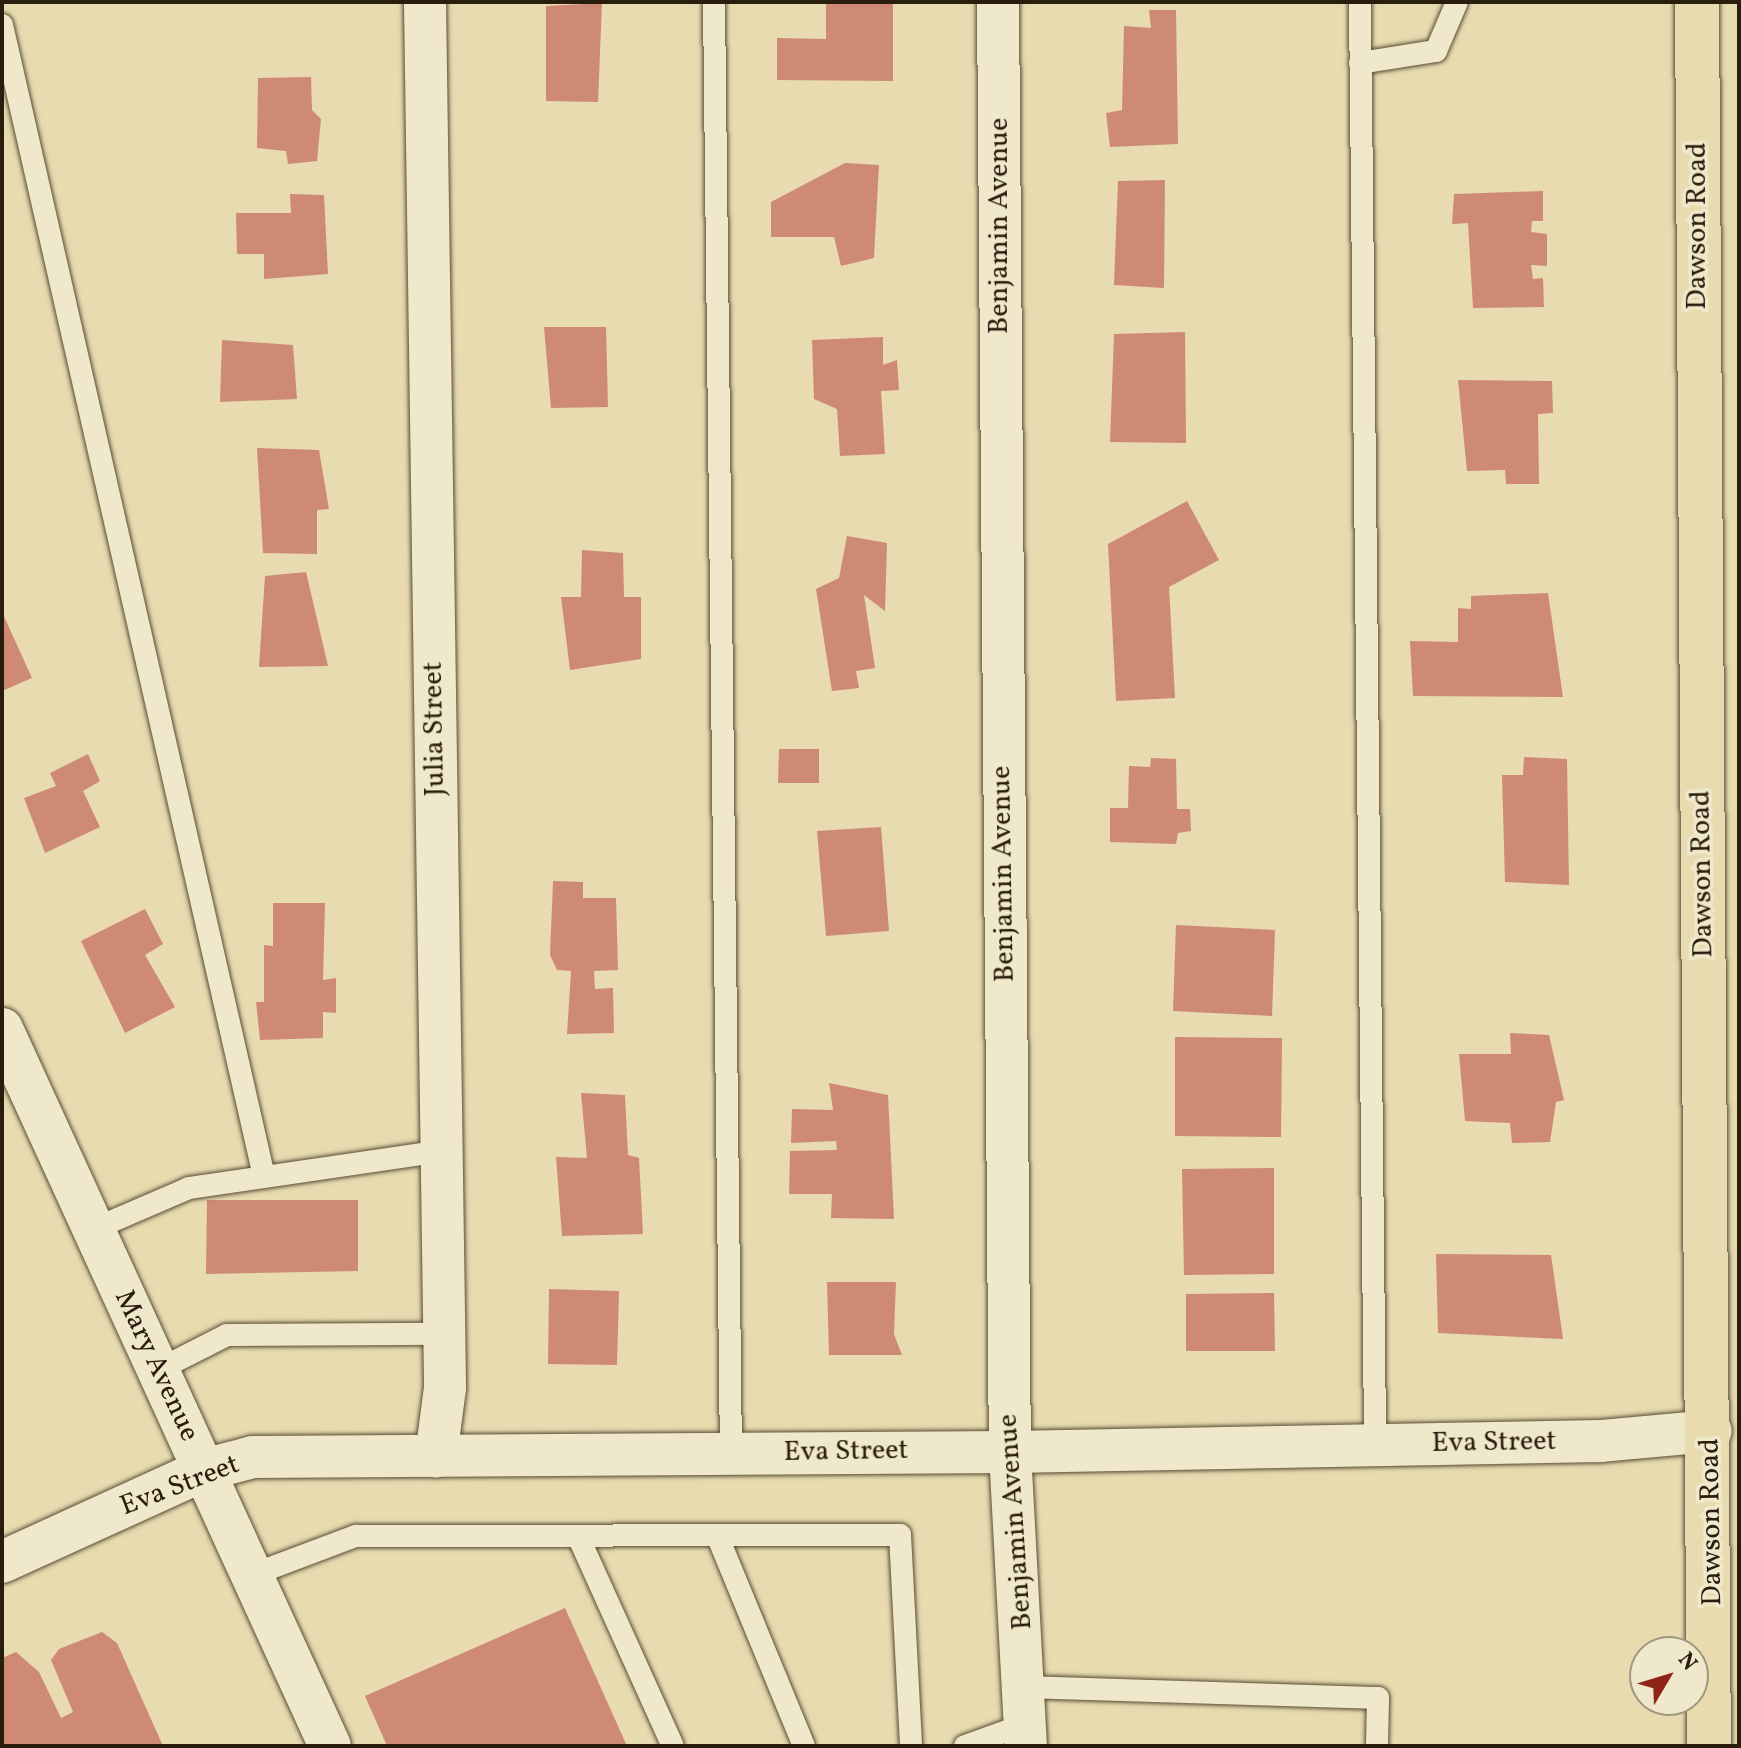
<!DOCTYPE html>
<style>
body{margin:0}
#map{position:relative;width:1741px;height:1748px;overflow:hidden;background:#e7dbaf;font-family:Vollkorn,serif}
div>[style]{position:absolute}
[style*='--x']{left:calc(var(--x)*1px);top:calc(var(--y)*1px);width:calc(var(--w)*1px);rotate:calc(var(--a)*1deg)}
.building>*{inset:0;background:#cf8a76}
.roads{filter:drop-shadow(0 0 2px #584c36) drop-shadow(0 0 2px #584c36)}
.service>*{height:22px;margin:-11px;padding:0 11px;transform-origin:11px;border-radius:11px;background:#efe8cb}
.minor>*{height:42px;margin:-21px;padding:0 21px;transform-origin:21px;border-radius:21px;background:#efe8cb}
.primary>*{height:44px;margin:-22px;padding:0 22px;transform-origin:22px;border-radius:22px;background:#e7dbaf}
span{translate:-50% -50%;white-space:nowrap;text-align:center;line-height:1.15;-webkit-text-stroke:7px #efe8cb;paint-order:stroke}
.street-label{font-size:28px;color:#291d0d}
.frame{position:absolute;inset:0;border:4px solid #291d0d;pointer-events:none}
.north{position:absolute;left:1629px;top:1636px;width:80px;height:80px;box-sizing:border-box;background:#efe8cb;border:2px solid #a0977f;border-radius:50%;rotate:52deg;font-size:22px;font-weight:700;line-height:32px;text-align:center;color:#291d0d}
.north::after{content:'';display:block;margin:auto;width:28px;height:36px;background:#8f2418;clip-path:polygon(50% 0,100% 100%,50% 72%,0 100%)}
</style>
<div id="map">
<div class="building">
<i style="clip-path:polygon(826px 2px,893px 2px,893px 81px,777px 80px,777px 38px,826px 39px)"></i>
<i style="clip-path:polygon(602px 3px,598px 102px,546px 101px,546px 6px)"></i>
<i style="clip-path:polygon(1149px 10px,1176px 10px,1178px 144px,1110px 147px,1106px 113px,1122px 110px,1124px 26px,1151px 28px)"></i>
<i style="clip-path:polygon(311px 77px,312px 110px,321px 119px,317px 161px,288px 164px,286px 151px,257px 148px,258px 78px)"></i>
<i style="clip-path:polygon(845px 163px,879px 165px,874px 258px,841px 266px,834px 237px,771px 237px,771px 202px)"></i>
<i style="clip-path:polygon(1165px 180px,1164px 288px,1114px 285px,1118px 181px)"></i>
<i style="clip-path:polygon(1543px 191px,1543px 221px,1532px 221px,1531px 232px,1547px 234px,1547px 266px,1531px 265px,1533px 279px,1543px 278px,1544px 307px,1473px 308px,1468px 223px,1452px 224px,1454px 194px)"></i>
<i style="clip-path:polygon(290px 194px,324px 195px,328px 274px,264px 279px,264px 254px,237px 254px,236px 213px,291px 213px)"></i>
<i style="clip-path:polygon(544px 327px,606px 327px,608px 407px,551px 408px)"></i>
<i style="clip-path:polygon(1185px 332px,1186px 443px,1110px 442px,1114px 334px)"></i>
<i style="clip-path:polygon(883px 337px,883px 365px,897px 360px,899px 390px,881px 391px,885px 454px,840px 456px,837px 409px,814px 399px,812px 340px)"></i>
<i style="clip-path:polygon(222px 340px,293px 345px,297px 399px,220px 402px)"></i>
<i style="clip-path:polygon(1458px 380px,1552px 381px,1553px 413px,1538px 414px,1539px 484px,1506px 484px,1505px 470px,1467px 471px)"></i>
<i style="clip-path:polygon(257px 448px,319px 450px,329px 509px,317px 510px,317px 554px,263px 553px)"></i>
<i style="clip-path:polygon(1187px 501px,1219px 560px,1169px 587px,1175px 698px,1116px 701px,1108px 544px)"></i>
<i style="clip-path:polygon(847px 536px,887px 543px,885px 611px,864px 595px,875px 668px,856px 671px,859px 688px,832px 691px,816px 589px,839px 578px)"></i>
<i style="clip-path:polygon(582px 550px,623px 553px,624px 597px,641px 597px,641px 659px,570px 670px,561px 597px,581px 597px)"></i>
<i style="clip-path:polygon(306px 572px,328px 666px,259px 667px,265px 576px)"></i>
<i style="clip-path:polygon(1548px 593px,1563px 697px,1413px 696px,1410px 641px,1458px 642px,1458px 608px,1471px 609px,1471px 596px)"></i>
<i style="clip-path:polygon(2px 612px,32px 678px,2px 691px)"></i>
<i style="clip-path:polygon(779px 749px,819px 749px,819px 783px,778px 783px)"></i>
<i style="clip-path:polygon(88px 754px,100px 781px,83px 791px,100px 827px,45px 853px,24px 798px,56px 786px,50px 773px)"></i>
<i style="clip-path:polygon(1524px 757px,1567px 759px,1569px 885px,1505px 882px,1502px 775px,1523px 775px)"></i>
<i style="clip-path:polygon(1151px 758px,1176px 759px,1177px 809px,1190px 809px,1191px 831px,1178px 833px,1176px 844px,1110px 842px,1110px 808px,1128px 808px,1129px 766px,1150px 767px)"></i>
<i style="clip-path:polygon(881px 827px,889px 931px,826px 936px,817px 831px)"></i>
<i style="clip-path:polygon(553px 881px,583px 882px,583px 898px,616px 898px,618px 970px,594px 971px,595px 989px,613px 988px,614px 1033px,567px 1034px,571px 971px,557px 970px,550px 955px)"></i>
<i style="clip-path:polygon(273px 903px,325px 903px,323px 980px,336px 978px,336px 1013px,323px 1012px,323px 1038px,260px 1040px,256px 1002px,264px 1002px,264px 945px,273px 946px)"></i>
<i style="clip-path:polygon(145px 909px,163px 944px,145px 955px,175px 1007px,125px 1033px,81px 941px)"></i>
<i style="clip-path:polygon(1176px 925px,1275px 930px,1272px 1016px,1173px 1011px)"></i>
<i style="clip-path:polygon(1510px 1033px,1549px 1035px,1564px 1100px,1556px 1102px,1550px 1142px,1512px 1143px,1510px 1123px,1465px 1121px,1459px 1054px,1511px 1054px)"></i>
<i style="clip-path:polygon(1175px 1037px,1282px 1038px,1281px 1137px,1175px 1136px)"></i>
<i style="clip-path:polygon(829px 1083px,888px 1095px,894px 1219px,831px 1218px,832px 1194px,789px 1194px,790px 1151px,837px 1150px,836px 1141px,791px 1143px,792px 1109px,833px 1110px)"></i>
<i style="clip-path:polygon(581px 1093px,625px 1095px,628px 1155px,639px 1158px,643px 1234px,562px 1236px,556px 1157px,587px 1158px)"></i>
<i style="clip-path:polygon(1274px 1168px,1274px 1274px,1184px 1275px,1182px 1169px)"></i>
<i style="clip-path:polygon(207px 1200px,358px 1200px,358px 1271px,206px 1274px)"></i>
<i style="clip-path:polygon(1436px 1254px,1551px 1255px,1563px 1339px,1438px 1333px)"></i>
<i style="clip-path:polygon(827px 1282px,896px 1282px,894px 1334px,902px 1355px,829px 1355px)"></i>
<i style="clip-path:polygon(549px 1289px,619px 1291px,617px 1365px,548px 1364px)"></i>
<i style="clip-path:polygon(1274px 1293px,1275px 1351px,1186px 1351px,1186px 1294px)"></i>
<i style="clip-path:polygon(565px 1608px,627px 1746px,387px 1746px,365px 1696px)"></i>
<i style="clip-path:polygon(102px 1632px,117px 1643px,163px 1746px,2px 1746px,2px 1658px,16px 1652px,39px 1672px,61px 1718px,73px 1712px,51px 1660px,59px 1649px)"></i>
</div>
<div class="roads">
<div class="service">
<i style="--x:714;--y:2;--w:1452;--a:89.33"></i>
<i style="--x:1360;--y:2;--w:1443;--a:89.4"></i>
<i style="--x:2;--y:25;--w:1180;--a:77.18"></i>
<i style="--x:1360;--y:63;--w:77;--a:-9"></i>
<i style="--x:1436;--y:51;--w:53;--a:-66.8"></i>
<i style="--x:94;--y:1229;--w:103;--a:-23.3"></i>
<i style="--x:189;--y:1188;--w:256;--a:-8.3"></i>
<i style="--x:158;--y:1370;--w:77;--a:-26.9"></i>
<i style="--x:227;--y:1335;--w:218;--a:-0.3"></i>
<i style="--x:717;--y:1535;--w:228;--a:67.6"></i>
<i style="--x:578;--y:1536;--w:230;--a:65.7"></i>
<i style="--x:252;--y:1575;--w:111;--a:-20.6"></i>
<i style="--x:356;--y:1536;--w:544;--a:-0.11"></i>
<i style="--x:900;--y:1535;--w:211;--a:87"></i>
<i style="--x:1027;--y:1687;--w:351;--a:1.8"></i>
<i style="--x:1378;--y:1698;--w:48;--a:91.2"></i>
<i style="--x:965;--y:1746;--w:65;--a:-19.8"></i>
</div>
<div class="minor">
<i style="--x:425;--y:2;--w:1386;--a:89.17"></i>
<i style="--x:445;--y:1388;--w:69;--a:97.5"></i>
<i style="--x:998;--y:2;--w:1450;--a:89.53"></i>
<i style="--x:1010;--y:1452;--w:294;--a:86.9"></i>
<i style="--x:2;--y:1029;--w:788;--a:65.42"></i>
<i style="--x:2;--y:1562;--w:222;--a:-24.5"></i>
<i style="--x:204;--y:1470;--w:51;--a:-14.9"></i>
<i style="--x:253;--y:1457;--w:757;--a:-0.38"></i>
<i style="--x:1010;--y:1452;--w:591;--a:-1.07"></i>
<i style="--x:1601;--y:1441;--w:110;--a:-5.2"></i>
</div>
<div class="primary">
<i style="--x:1697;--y:2;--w:1744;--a:89.61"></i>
</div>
</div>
<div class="street-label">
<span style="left:1000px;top:226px;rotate:-90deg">Benjamin Avenue</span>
<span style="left:1698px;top:226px;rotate:-90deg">Dawson Road</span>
<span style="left:435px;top:729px;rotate:-91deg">Julia Street</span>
<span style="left:1004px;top:874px;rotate:-91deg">Benjamin Avenue</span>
<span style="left:1703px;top:874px;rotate:-91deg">Dawson Road</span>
<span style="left:156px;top:1366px;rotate:65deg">Mary Avenue</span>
<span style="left:1494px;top:1443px;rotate:-1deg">Eva Street</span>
<span style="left:846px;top:1452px;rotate:-1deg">Eva Street</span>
<span style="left:180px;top:1486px;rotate:-21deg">Eva Street</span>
<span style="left:1016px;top:1522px;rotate:-94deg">Benjamin Avenue</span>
<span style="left:1712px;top:1522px;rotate:-91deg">Dawson Road</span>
</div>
<div class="frame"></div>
<div class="north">N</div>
</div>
